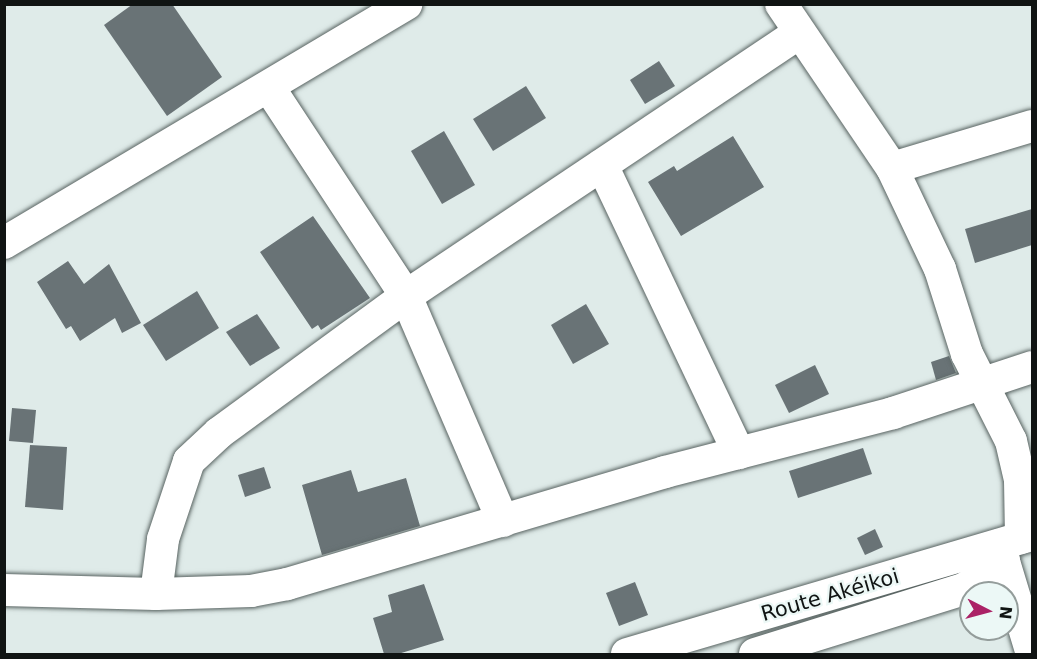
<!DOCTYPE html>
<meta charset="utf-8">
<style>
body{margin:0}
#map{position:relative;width:1037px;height:659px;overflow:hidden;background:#dfebe9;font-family:"DejaVu Sans",sans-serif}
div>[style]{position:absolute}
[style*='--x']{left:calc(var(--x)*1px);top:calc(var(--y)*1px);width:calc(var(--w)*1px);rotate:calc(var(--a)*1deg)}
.building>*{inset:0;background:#697376}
.roads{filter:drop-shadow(0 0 2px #586361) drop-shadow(0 0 2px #586361)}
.minor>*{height:32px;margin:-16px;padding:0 16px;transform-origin:16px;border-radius:16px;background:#fff}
span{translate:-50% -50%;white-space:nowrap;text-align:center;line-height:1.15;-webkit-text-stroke:4.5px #ecf8f6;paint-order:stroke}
.street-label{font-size:21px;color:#101413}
.frame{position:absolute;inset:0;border:6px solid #101413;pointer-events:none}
.north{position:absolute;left:959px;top:581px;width:60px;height:60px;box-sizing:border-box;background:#ecf8f6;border:2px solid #949d9b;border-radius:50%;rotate:96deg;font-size:16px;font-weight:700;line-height:24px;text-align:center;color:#101413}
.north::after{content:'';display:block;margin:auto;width:21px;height:27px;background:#ab2266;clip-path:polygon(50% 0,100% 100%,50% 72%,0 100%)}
</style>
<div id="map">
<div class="building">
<i style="clip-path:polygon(133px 4px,172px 4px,222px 77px,167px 116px,104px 25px)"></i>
<i style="clip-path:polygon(659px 61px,675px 86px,645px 104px,630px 80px)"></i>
<i style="clip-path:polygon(526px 86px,546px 118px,493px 151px,473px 119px)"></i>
<i style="clip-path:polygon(444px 131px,475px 185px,442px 204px,411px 151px)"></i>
<i style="clip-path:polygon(733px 136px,764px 187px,681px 236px,648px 182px,674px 166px,677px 171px)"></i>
<i style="clip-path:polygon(1032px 209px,1032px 245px,975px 263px,965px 229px)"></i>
<i style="clip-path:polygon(313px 216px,370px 298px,321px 330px,318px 325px,312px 329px,260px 252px)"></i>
<i style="clip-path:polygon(68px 261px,84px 284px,109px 264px,141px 323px,122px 333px,115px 318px,80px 341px,71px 326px,66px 329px,37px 282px)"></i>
<i style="clip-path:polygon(197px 291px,219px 328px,166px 361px,143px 325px)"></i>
<i style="clip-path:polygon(586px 304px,609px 344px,573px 364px,551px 325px)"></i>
<i style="clip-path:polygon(257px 314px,280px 348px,250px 366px,226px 332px)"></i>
<i style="clip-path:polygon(949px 356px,956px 373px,936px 380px,931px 362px)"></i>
<i style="clip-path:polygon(815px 365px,829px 394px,789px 413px,775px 385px)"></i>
<i style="clip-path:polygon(12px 408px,36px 410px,33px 443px,9px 441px)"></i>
<i style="clip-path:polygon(30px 445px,67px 447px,63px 510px,25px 507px)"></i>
<i style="clip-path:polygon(863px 448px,872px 474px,798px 498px,789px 471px)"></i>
<i style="clip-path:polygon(264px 467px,271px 488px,245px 497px,238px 475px)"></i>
<i style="clip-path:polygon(351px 470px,358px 492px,406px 478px,420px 526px,322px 555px,302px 485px)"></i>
<i style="clip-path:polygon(875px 529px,883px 547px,865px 555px,857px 538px)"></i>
<i style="clip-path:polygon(635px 582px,648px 615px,619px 626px,606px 593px)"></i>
<i style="clip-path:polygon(424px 584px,444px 640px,398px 654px,384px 654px,373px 618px,392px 612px,388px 595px)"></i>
</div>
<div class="roads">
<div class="minor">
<i style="--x:781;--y:4;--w:198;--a:55.9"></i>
<i style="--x:892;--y:168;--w:112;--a:64.6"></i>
<i style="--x:940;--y:269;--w:89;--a:72.4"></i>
<i style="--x:967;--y:354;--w:97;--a:63.2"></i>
<i style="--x:1011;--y:441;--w:40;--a:77"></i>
<i style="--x:1020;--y:480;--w:58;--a:89"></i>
<i style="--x:270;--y:89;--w:248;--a:56.7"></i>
<i style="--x:406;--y:296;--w:245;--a:66.7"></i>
<i style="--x:602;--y:165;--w:319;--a:64.6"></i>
<i style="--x:892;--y:168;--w:146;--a:-16.7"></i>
<i style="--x:4;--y:243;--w:468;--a:-30.7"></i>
<i style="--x:999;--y:545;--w:114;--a:73.2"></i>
<i style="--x:4;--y:590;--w:152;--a:1.5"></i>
<i style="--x:156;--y:594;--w:95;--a:-1.8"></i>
<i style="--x:251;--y:591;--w:37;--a:-11"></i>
<i style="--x:287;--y:584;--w:394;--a:-16.5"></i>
<i style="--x:665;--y:472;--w:236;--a:-14.5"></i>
<i style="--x:893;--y:413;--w:146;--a:-18.3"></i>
<i style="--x:156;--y:594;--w:55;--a:-82.7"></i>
<i style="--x:163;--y:539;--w:82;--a:-71.6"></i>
<i style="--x:189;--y:461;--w:41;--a:-43"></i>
<i style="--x:219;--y:433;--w:232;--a:-36.2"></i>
<i style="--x:406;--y:296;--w:471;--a:-33.8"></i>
<i style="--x:627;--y:654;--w:422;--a:-16.4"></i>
<i style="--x:755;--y:654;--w:219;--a:-17.3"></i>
<i style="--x:964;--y:589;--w:49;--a:-35"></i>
</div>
</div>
<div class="street-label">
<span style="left:830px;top:595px;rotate:-16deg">Route Akéikoi</span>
</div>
<div class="frame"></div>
<div class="north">N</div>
</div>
